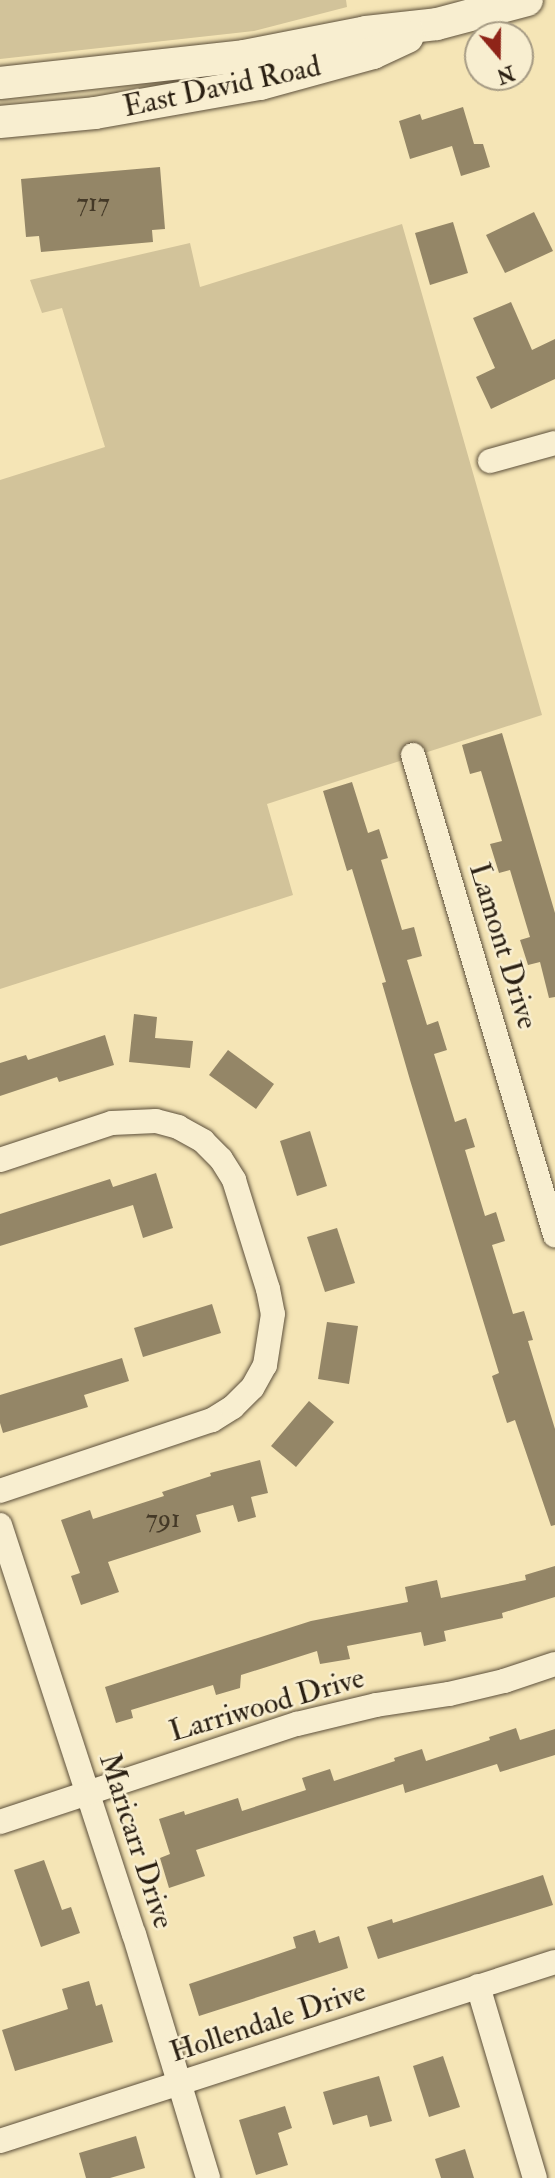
<!DOCTYPE html>
<style>
body{margin:0}
#map{position:relative;width:555px;height:2178px;overflow:hidden;background:#f5e5b6;font-family:"IM FELL Double Pica",serif}
div>[style]{position:absolute}
[style*='--x']{left:calc(var(--x)*1px);top:calc(var(--y)*1px);width:calc(var(--w)*1px);rotate:calc(var(--a)*1deg)}
.green>*{inset:0;background:#d2c39a}
.building>*{inset:0;background:#948667}
.roads{filter:drop-shadow(0 0 2px #5d503b) drop-shadow(0 0 2px #5d503b)}
.minor>*{height:24px;margin:-12px;padding:0 12px;transform-origin:12px;border-radius:12px;background:#f8eed0}
.tertiary>*{height:32px;margin:-16px;padding:0 16px;transform-origin:16px;border-radius:16px;background:#f8eed0}
span{translate:-50% -50%;white-space:nowrap;text-align:center;line-height:1.15;-webkit-text-stroke:5px #f8eed0;paint-order:stroke}
.number-label{font-size:26px;color:#443927}
.number-label span{-webkit-text-stroke-width:0}
.street-label{font-size:30px;color:#2a1f12}
.north{position:absolute;left:464px;top:21px;width:70px;height:70px;box-sizing:border-box;background:#f8eed0;border:2px solid #a69b84;border-radius:50%;rotate:160deg;font-size:19px;font-weight:700;line-height:28px;text-align:center;color:#2a1f12}
.north::after{content:'';display:block;margin:auto;width:24px;height:32px;background:#8f2418;clip-path:polygon(50% 0,100% 100%,50% 72%,0 100%)}
</style>
<div id="map">
<div class="green">
<i style="clip-path:polygon(0 0,346px 0,347px 7px,254px 31px,0 59px)"></i>
<i style="clip-path:polygon(402px 224px,542px 715px,267px 804px,293px 895px,0 989px,0 480px,105px 447px,62px 308px,42px 313px,30px 280px,190px 243px,200px 287px)"></i>
</div>
<div class="building">
<i style="clip-path:polygon(463px 107px,474px 144px,483px 144px,490px 167px,461px 176px,452px 146px,410px 159px,399px 121px,420px 114px,422px 120px)"></i>
<i style="clip-path:polygon(160px 167px,165px 229px,152px 230px,153px 242px,41px 252px,39px 236px,26px 237px,21px 179px)"></i>
<i style="clip-path:polygon(534px 212px,553px 251px,505px 273px,486px 235px)"></i>
<i style="clip-path:polygon(453px 222px,468px 273px,430px 285px,415px 233px)"></i>
<i style="clip-path:polygon(511px 302px,532px 350px,555px 339px,555px 379px,491px 409px,476px 377px,495px 368px,473px 318px)"></i>
<i style="clip-path:polygon(502px 733px,555px 913px,555px 997px,549px 998px,540px 962px,528px 965px,520px 940px,530px 937px,510px 870px,499px 873px,490px 844px,502px 841px,481px 771px,470px 774px,462px 745px)"></i>
<i style="clip-path:polygon(352px 782px,368px 833px,379px 829px,388px 858px,381px 860px,402px 930px,414px 927px,422px 956px,407px 960px,427px 1025px,438px 1021px,447px 1050px,434px 1054px,455px 1122px,466px 1118px,475px 1147px,465px 1150px,485px 1216px,496px 1212px,505px 1241px,492px 1245px,513px 1314px,524px 1311px,533px 1340px,528px 1341px,555px 1429px,555px 1525px,551px 1526px,515px 1420px,507px 1423px,492px 1376px,499px 1373px,410px 1080px,382px 983px,386px 982px,352px 869px,347px 871px,323px 791px)"></i>
<i style="clip-path:polygon(134px 1014px,157px 1017px,155px 1038px,193px 1041px,190px 1068px,129px 1062px)"></i>
<i style="clip-path:polygon(105px 1035px,114px 1065px,59px 1082px,57px 1077px,0 1096px,0 1063px,26px 1055px,28px 1060px)"></i>
<i style="clip-path:polygon(228px 1050px,274px 1084px,256px 1109px,209px 1075px)"></i>
<i style="clip-path:polygon(310px 1131px,327px 1186px,297px 1196px,280px 1141px)"></i>
<i style="clip-path:polygon(156px 1173px,173px 1228px,143px 1238px,133px 1205px,0 1246px,0 1214px,110px 1179px,113px 1187px)"></i>
<i style="clip-path:polygon(337px 1228px,355px 1283px,325px 1292px,307px 1237px)"></i>
<i style="clip-path:polygon(212px 1304px,221px 1333px,143px 1357px,134px 1328px)"></i>
<i style="clip-path:polygon(327px 1322px,358px 1326px,349px 1384px,318px 1379px)"></i>
<i style="clip-path:polygon(122px 1358px,129px 1381px,84px 1395px,88px 1407px,3px 1433px,0 1423px,0 1395px)"></i>
<i style="clip-path:polygon(309px 1401px,334px 1422px,296px 1467px,271px 1446px)"></i>
<i style="clip-path:polygon(260px 1460px,268px 1493px,251px 1497px,256px 1517px,238px 1522px,233px 1505px,196px 1515px,201px 1532px,108px 1562px,119px 1592px,81px 1605px,71px 1576px,80px 1573px,61px 1520px,90px 1510px,93px 1519px,164px 1496px,162px 1492px,211px 1476px,210px 1473px)"></i>
<i style="clip-path:polygon(555px 1566px,555px 1597px,502px 1613px,503px 1618px,444px 1631px,446px 1641px,424px 1646px,421px 1632px,347px 1646px,350px 1659px,320px 1664px,317px 1651px,241px 1675px,240px 1688px,216px 1695px,213px 1685px,131px 1710px,133px 1718px,116px 1723px,105px 1687px,311px 1621px,408px 1602px,405px 1587px,437px 1580px,441px 1598px,526px 1580px,525px 1575px)"></i>
<i style="clip-path:polygon(516px 1728px,520px 1740px,555px 1729px,555px 1755px,500px 1772px,497px 1764px,405px 1793px,403px 1784px,196px 1850px,205px 1876px,169px 1888px,160px 1858px,170px 1854px,159px 1819px,184px 1811px,185px 1815px,238px 1798px,242px 1811px,306px 1790px,302px 1778px,330px 1769px,334px 1781px,395px 1761px,394px 1758px,422px 1749px,426px 1761px,490px 1740px,489px 1737px)"></i>
<i style="clip-path:polygon(44px 1860px,62px 1910px,71px 1907px,80px 1933px,41px 1947px,14px 1870px)"></i>
<i style="clip-path:polygon(543px 1875px,553px 1905px,378px 1959px,367px 1927px,392px 1919px,393px 1923px)"></i>
<i style="clip-path:polygon(315px 1930px,319px 1943px,339px 1936px,348px 1968px,199px 2016px,189px 1984px,296px 1948px,293px 1937px)"></i>
<i style="clip-path:polygon(89px 1981px,96px 2006px,102px 2004px,113px 2042px,15px 2071px,2px 2030px,68px 2009px,62px 1989px)"></i>
<i style="clip-path:polygon(443px 2056px,460px 2107px,429px 2117px,413px 2066px)"></i>
<i style="clip-path:polygon(379px 2076px,392px 2121px,370px 2127px,367px 2115px,333px 2125px,323px 2092px)"></i>
<i style="clip-path:polygon(285px 2106px,292px 2128px,278px 2133px,288px 2165px,256px 2175px,239px 2120px)"></i>
<i style="clip-path:polygon(136px 2136px,145px 2168px,110px 2178px,86px 2178px,79px 2153px)"></i>
<i style="clip-path:polygon(465px 2149px,474px 2178px,441px 2178px,435px 2159px)"></i>
</div>
<div class="roads">
<div class="minor">
<i style="--x:490;--y:461;--w:67;--a:-15.5"></i>
<i style="--x:413;--y:755;--w:501;--a:73.52"></i>
<i style="--x:0;--y:1160;--w:118;--a:-18.3"></i>
<i style="--x:112;--y:1123;--w:44;--a:-2.6"></i>
<i style="--x:156;--y:1121;--w:23;--a:15"></i>
<i style="--x:178;--y:1127;--w:29;--a:29"></i>
<i style="--x:203;--y:1141;--w:25;--a:45"></i>
<i style="--x:221;--y:1159;--w:25;--a:58"></i>
<i style="--x:234;--y:1180;--w:114;--a:72.7"></i>
<i style="--x:268;--y:1289;--w:25;--a:79"></i>
<i style="--x:273;--y:1314;--w:52;--a:98.9"></i>
<i style="--x:265;--y:1365;--w:26;--a:119"></i>
<i style="--x:252;--y:1388;--w:27;--a:135"></i>
<i style="--x:233;--y:1407;--w:25;--a:148"></i>
<i style="--x:212;--y:1420;--w:224;--a:161.5"></i>
<i style="--x:0;--y:1525;--w:430;--a:71.9"></i>
<i style="--x:134;--y:1934;--w:255;--a:73.1"></i>
<i style="--x:0;--y:1822;--w:313;--a:-18.3"></i>
<i style="--x:297;--y:1724;--w:81;--a:-13.5"></i>
<i style="--x:376;--y:1705;--w:74;--a:-8.6"></i>
<i style="--x:449;--y:1694;--w:57;--a:-13.3"></i>
<i style="--x:504;--y:1681;--w:54;--a:-18.4"></i>
<i style="--x:478;--y:1986;--w:200;--a:73.5"></i>
<i style="--x:0;--y:2141;--w:583;--a:-17.88"></i>
</div>
<div class="tertiary">
<i style="--x:0;--y:83;--w:245;--a:-6.3"></i>
<i style="--x:244;--y:56;--w:124;--a:-11.1"></i>
<i style="--x:366;--y:32;--w:71;--a:-6.4"></i>
<i style="--x:437;--y:24;--w:93;--a:-14.9"></i>
<i style="--x:0;--y:122;--w:95;--a:-5.4"></i>
<i style="--x:95;--y:113;--w:168;--a:-10"></i>
<i style="--x:260;--y:84;--w:117;--a:-15.3"></i>
<i style="--x:373;--y:53;--w:38;--a:-25"></i>
</div>
</div>
<div class="number-label">
<span style="left:93px;top:204px">717</span>
<span style="left:163px;top:1520px">791</span>
</div>
<div class="street-label">
<span style="left:222px;top:87px;rotate:-12deg">East David Road</span>
<span style="left:503px;top:946px;rotate:73deg">Lamont Drive</span>
<span style="left:267px;top:1705px;rotate:-16deg">Larriwood Drive</span>
<span style="left:136px;top:1841px;rotate:72deg">Maricarr Drive</span>
<span style="left:268px;top:2022px;rotate:-18deg">Hollendale Drive</span>
</div>
<div class="north">N</div>
</div>
